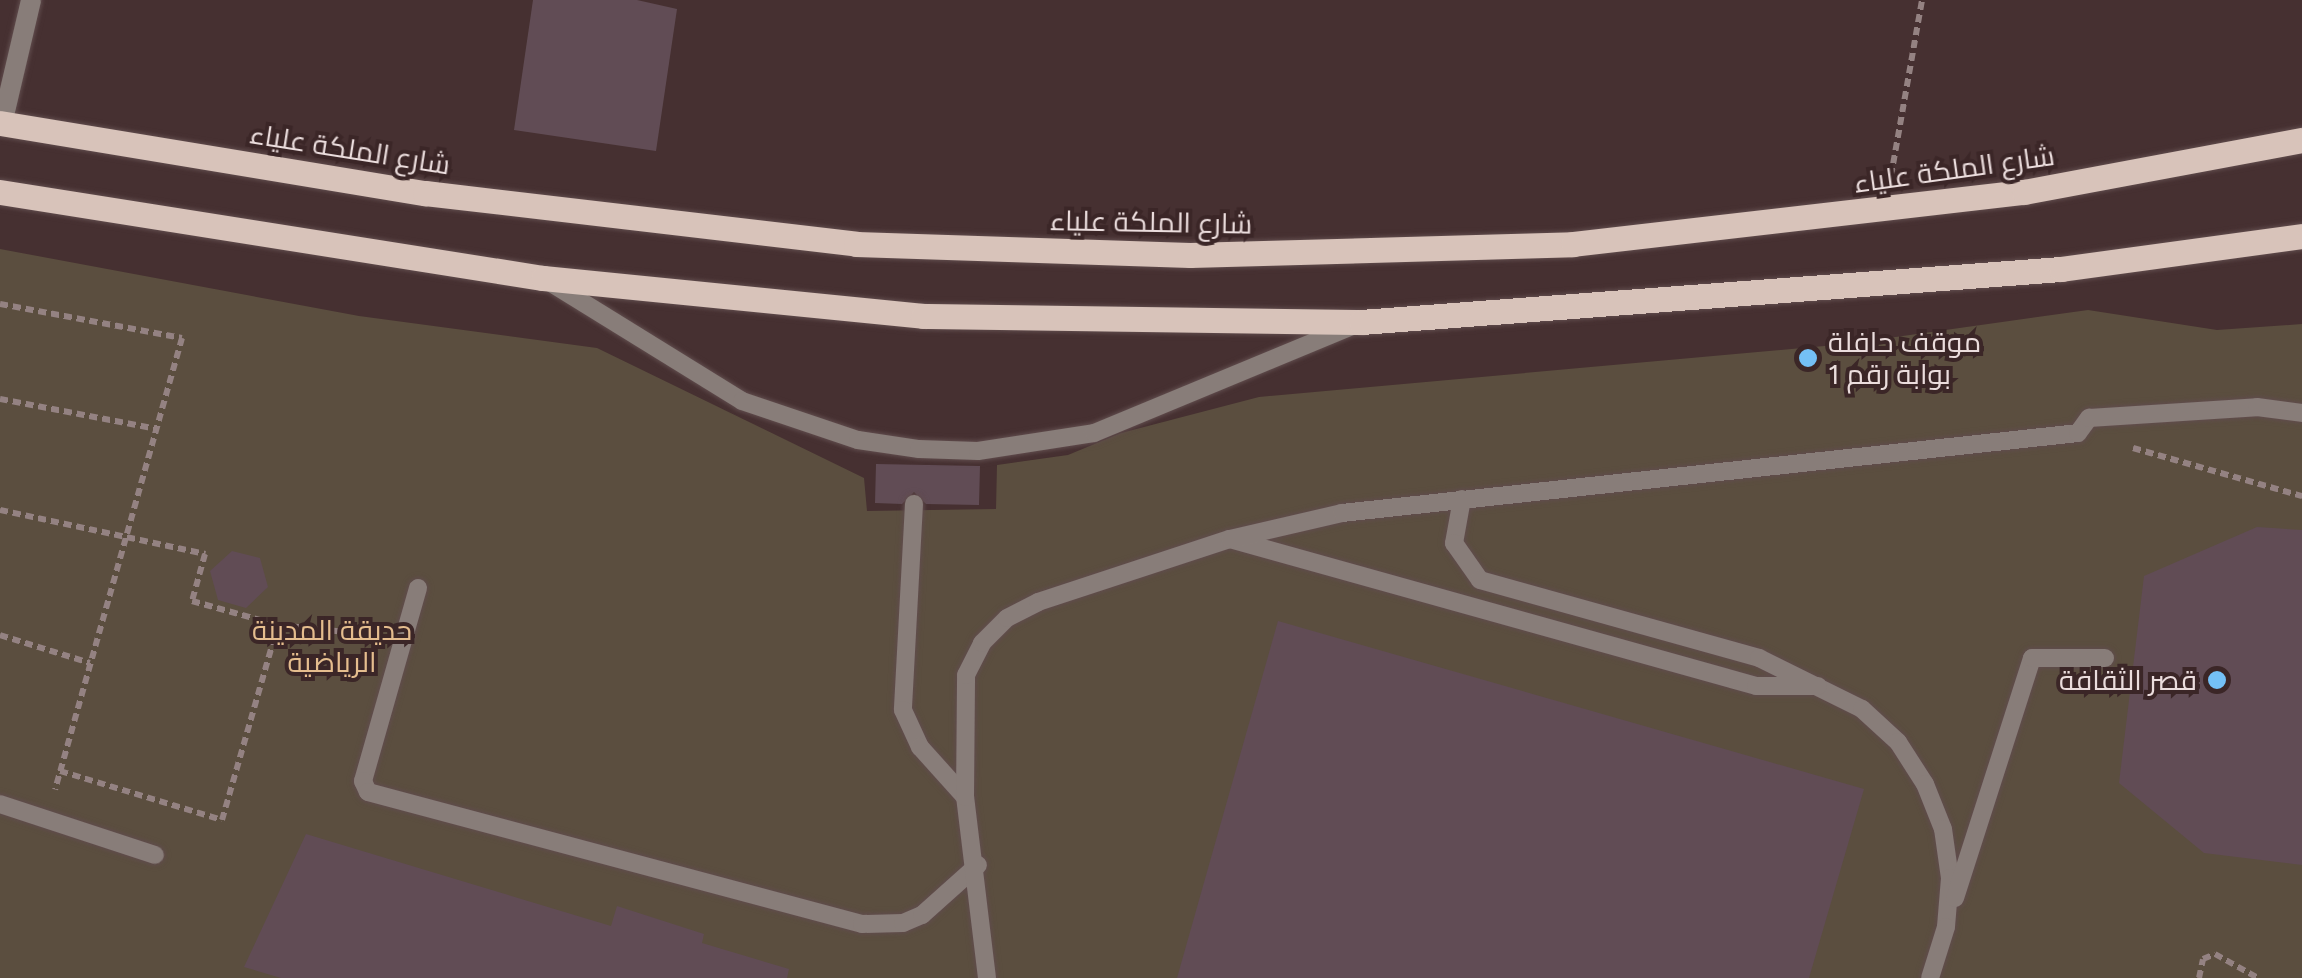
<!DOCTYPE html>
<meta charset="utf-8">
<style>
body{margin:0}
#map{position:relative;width:2302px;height:978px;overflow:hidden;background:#463031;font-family:Figtree,Cairo,sans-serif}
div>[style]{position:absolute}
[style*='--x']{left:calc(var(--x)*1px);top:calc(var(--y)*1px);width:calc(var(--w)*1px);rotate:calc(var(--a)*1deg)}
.green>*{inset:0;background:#5b4e3f}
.building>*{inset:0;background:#614c55}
.path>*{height:6px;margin-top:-3px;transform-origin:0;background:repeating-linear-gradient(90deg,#948282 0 8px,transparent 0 13px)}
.roads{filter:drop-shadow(0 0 2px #604c4d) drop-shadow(0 0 2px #604c4d)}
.service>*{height:18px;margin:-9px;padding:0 9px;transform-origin:9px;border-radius:9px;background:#887d79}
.minor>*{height:20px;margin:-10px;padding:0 10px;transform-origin:10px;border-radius:10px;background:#887d79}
.primary>*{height:25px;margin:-12.5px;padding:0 12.5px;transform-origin:12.5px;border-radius:12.5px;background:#d8c3ba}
.dots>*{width:28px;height:28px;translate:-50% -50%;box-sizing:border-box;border:5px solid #3b2627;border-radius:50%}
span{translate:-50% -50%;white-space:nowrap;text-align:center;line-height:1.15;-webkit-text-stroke:8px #3b2627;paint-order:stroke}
.street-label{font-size:28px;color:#ebdddd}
.poi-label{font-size:28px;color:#ebdddd}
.left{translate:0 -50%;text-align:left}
.right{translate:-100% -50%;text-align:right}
.park-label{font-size:28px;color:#e5bd8e}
</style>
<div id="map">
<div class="green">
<i style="clip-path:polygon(0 249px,359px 316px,597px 348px,864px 478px,867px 511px,996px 509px,997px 465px,1068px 455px,1121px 433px,1259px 397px,1846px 344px,2088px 310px,2217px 330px,2302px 324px,2302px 978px,0 978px)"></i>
</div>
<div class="building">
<i style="clip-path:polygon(533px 0,637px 0,677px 9px,656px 151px,514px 130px)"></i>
<i style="clip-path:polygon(876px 464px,980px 466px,979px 505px,926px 504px,914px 492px,902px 504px,875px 503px)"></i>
<i style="clip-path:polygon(2257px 527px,2302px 530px,2302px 865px,2204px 853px,2119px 783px,2144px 576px)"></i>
<i style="clip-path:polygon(232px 551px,260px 558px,268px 587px,246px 608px,218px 600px,210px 571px)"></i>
<i style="clip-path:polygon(1278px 621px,1864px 789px,1809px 978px,1177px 978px)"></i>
<i style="clip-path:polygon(306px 834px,611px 926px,617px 906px,704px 934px,702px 943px,789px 969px,787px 978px,281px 978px,244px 967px)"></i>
</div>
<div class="path">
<i style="--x:1891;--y:176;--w:179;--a:-80"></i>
<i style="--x:0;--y:304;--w:185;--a:10.6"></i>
<i style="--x:182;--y:338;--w:469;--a:105.7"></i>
<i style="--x:0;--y:399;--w:160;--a:10.8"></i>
<i style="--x:2133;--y:448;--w:176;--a:15.9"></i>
<i style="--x:0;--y:510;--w:210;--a:12.1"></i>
<i style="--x:205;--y:554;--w:49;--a:105.5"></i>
<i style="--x:192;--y:601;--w:89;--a:15.6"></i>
<i style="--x:278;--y:625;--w:97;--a:5.9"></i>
<i style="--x:0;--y:635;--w:94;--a:17.3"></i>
<i style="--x:60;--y:771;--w:169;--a:16.8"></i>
<i style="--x:222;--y:820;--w:203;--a:-74"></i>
<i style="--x:2199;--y:978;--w:19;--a:-78"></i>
<i style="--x:2203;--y:959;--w:13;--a:-23"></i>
<i style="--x:2215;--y:954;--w:49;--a:29.2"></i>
</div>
<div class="roads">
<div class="service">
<i style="--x:548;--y:281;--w:228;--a:31.7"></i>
<i style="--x:742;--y:401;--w:122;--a:18.6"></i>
<i style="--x:858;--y:440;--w:62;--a:8.4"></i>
<i style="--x:919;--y:449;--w:59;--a:1.9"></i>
<i style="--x:978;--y:451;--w:117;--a:-8.8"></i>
<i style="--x:1094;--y:433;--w:279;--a:-22.5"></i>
<i style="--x:1462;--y:499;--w:45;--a:100.3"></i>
<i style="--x:1454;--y:543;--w:45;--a:54.9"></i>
<i style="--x:1480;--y:580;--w:290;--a:15.6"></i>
<i style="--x:1759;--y:658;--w:115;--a:26.3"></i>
<i style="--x:1862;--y:709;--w:49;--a:42.5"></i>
<i style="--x:1898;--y:742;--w:50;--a:57.3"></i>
<i style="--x:1925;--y:784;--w:48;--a:68.2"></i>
<i style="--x:1943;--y:829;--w:49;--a:81.9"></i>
<i style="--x:1950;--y:878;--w:49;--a:94.7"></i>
<i style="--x:1946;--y:927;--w:53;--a:107.4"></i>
<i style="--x:914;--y:504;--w:206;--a:93.1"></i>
<i style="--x:903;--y:710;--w:41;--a:65.3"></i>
<i style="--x:920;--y:747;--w:67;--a:48"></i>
<i style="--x:1230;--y:539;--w:546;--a:15.61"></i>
<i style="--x:1756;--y:686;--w:62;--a:0"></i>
<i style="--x:418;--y:588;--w:201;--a:105.9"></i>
<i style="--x:363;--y:781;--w:12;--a:66"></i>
<i style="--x:368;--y:792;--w:511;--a:14.96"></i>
<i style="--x:862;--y:924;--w:41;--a:-1.4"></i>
<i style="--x:903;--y:923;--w:21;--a:-23"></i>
<i style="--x:922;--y:915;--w:75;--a:-41.8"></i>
<i style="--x:0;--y:804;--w:163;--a:18.2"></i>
<i style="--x:1955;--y:898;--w:252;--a:-72.2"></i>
<i style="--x:2032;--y:658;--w:73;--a:0"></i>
<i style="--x:987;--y:978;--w:182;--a:-96.9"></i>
<i style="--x:965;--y:797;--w:122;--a:-89.5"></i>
<i style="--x:966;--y:675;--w:36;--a:-63"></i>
<i style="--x:982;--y:643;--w:35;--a:-45"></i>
<i style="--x:1007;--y:618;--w:35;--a:-27"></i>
<i style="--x:1038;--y:602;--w:202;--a:-18.2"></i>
<i style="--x:1230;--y:539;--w:115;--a:-13.1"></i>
<i style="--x:1342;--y:513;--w:740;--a:-6.2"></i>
<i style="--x:2078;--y:433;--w:19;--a:-54"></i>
<i style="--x:2089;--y:418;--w:168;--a:-3.7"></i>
<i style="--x:2257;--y:407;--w:45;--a:7.6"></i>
</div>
<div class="minor">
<i style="--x:2;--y:124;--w:127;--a:-76.8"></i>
</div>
<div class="primary">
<i style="--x:0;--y:123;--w:431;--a:9.4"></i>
<i style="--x:425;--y:193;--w:434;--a:6.7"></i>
<i style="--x:856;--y:244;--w:334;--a:1.9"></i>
<i style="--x:1190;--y:255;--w:383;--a:-1.6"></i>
<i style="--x:1573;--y:244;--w:454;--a:-6.6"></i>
<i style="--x:2024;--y:192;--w:283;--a:-10.6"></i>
<i style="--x:0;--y:192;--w:550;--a:9"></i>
<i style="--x:543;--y:278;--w:382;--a:5.7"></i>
<i style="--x:923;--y:316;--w:438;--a:0.8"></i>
<i style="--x:1361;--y:322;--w:702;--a:-4.33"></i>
<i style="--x:2061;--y:269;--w:243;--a:-7.8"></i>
</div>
</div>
<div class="dots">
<i style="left:1808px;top:358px;background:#74c0f6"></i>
<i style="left:2217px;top:680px;background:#74c0f6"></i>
</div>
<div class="street-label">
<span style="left:350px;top:149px;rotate:9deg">شارع الملكة علياء</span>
<span style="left:1954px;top:169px;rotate:-8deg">شارع الملكة علياء</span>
<span style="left:1151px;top:222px;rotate:1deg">شارع الملكة علياء</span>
</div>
<div class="poi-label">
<span class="left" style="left:1828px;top:358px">موقف حافلة<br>بوابة رقم 1</span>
<span class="right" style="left:2197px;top:680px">قصر الثقافة</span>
</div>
<div class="park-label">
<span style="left:332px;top:646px">حديقة المدينة<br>الرياضية</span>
</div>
</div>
